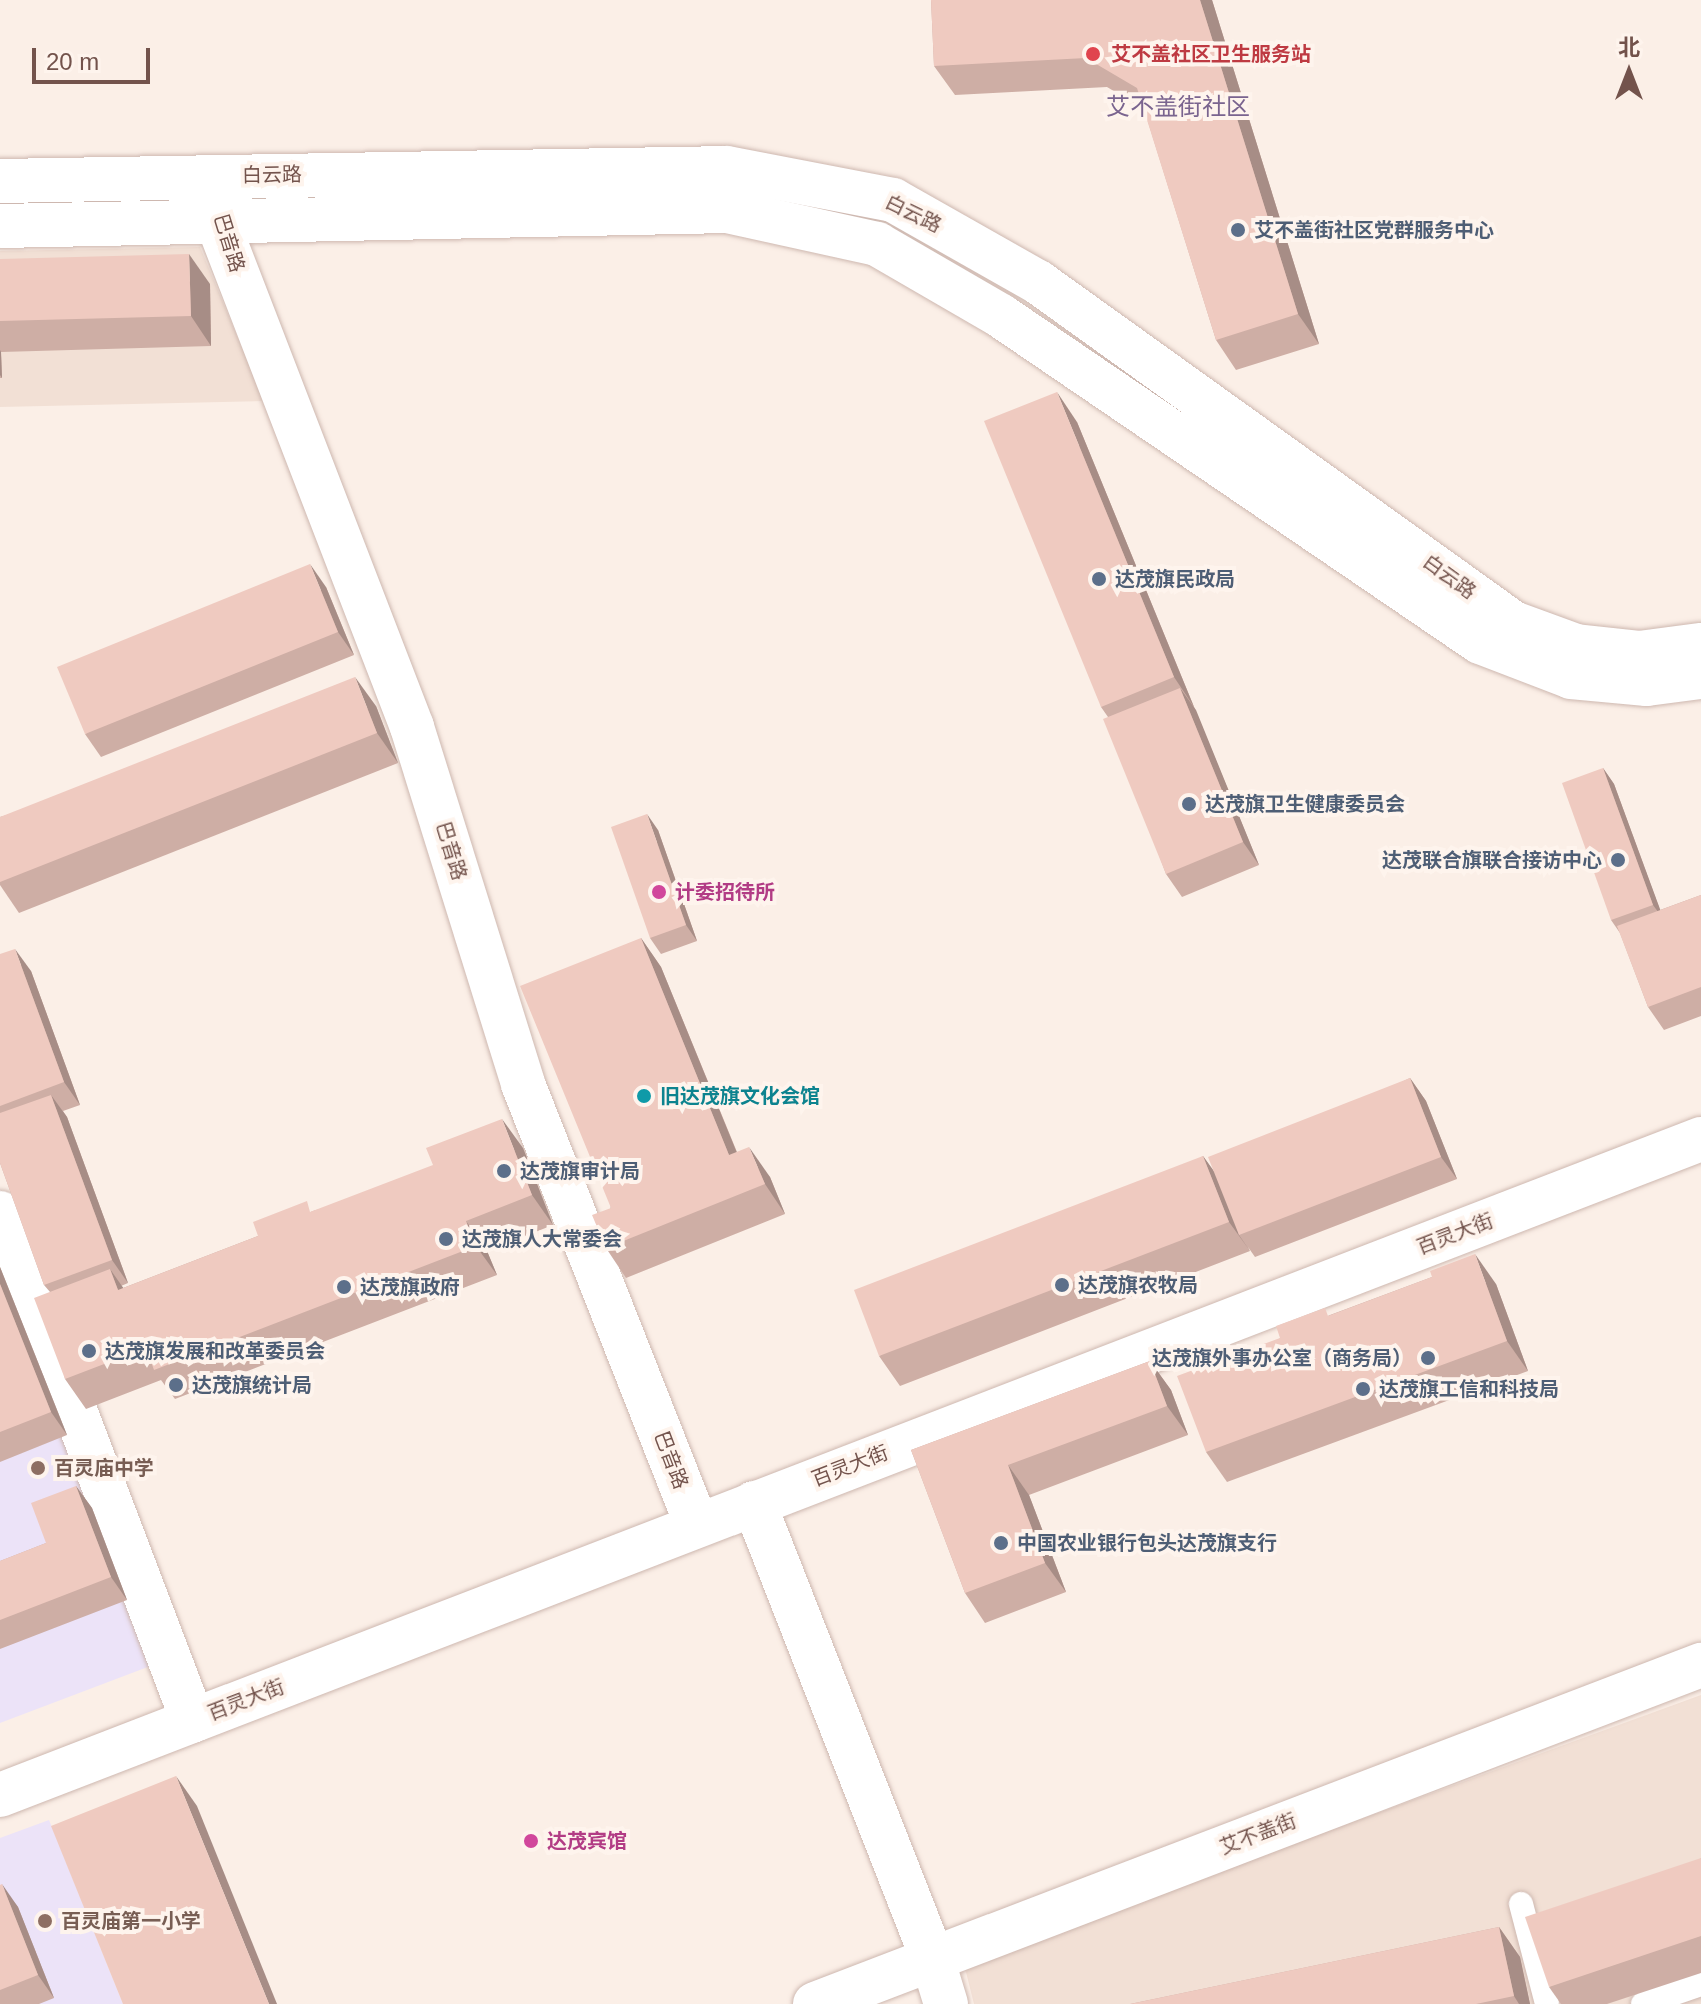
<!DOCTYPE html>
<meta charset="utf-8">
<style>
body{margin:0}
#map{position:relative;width:1701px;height:2004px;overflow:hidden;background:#fbefe7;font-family:Arial,"Noto Sans SC",sans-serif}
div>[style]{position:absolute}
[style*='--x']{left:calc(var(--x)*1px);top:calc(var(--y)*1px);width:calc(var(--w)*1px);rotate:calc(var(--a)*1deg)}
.residential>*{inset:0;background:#f2e0d5}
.education>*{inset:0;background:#ece3f8}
.roads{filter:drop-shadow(0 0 2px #ceb8b0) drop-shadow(0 0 2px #ceb8b0)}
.lane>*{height:24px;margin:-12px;padding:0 12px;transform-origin:12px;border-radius:12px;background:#fff}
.street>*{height:44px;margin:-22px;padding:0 22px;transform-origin:22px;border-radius:22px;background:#fff}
.secondary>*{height:44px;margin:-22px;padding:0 22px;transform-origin:22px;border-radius:22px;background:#fff}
.wall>*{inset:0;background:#ceaea5}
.shaded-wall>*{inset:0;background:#a78d86}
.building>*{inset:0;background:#efcac0}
.dots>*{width:22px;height:22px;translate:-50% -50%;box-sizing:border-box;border:4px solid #fef4ed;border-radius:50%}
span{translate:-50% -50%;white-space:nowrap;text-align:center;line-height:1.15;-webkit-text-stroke:8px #fef4ed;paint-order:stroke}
.health-label{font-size:20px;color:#be3a42;font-weight:700}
.left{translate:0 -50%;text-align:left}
.street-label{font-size:20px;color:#73534c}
.service-label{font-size:20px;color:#4e5e75;font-weight:700}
.right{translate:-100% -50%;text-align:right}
.hotel-label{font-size:20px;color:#b23c85;font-weight:700}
.culture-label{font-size:20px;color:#0d838f;font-weight:700}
.education-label{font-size:20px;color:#785e54;font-weight:700}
.quarter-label{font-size:24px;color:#7a648f}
.north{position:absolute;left:1589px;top:32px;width:80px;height:80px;-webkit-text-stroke:6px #fef4ed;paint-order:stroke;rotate:0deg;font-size:22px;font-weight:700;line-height:32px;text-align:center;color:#73534c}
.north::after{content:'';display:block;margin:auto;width:28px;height:36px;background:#73534c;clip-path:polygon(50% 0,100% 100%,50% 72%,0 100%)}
.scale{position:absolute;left:32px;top:48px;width:118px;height:36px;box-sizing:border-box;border:4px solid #73534c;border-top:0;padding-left:10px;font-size:24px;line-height:28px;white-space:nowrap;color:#73534c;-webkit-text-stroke:6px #fef4ed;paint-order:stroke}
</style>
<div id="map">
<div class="residential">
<i style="clip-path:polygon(200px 247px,264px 401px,0 407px,0 251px)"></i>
<i style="clip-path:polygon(1701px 1695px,1701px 2004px,974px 2004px,964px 1964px)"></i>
</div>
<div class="education">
<i style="clip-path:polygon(0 1271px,153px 1665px,0 1723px)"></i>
<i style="clip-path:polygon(49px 1820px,123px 2004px,0 2004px,0 1838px)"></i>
</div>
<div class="roads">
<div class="lane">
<i style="--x:1521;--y:1904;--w:103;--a:75.4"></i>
<i style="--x:1643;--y:2004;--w:61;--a:-19"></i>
</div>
<div class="street">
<i style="--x:217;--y:186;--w:35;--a:90"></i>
<i style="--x:217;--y:221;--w:542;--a:68.92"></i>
<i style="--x:412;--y:727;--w:374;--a:72.7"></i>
<i style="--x:523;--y:1084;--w:474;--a:68.5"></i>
<i style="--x:0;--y:1213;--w:543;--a:69.2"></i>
<i style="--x:754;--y:1503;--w:489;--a:68.6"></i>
<i style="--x:932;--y:1958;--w:48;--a:73.1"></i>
<i style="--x:815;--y:2004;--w:949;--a:-20.94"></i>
</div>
<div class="secondary">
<i style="--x:0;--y:181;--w:727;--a:-1.02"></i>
<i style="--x:727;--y:168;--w:169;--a:10.9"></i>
<i style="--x:893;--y:200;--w:167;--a:29.5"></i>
<i style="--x:1038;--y:282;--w:585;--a:35.67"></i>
<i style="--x:1513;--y:623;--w:67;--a:20.1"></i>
<i style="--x:1576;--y:646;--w:63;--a:6.3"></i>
<i style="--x:1639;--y:653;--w:63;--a:-7.4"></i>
<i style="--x:0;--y:226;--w:727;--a:-1.18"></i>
<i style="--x:727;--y:211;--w:154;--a:12.4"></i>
<i style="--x:877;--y:244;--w:143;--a:30.1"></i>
<i style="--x:1001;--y:316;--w:579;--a:34.24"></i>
<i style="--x:1480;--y:642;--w:97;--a:21"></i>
<i style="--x:1571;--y:677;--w:76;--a:5.3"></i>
<i style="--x:1647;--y:684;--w:54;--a:-7.4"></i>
<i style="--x:0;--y:1795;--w:1823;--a:-21.09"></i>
</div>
</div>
<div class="wall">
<i style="clip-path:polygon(931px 0,1212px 0,1319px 344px,1236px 370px,1216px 340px,1144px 109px,1107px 87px,955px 95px,934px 66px)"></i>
<i style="clip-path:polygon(0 259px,210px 284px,211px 346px,1px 352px,2px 378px,0 378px)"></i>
<i style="clip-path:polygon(1077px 422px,1259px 865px,1182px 897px,1166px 874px,1108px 717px,1101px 707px)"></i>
<i style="clip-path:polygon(326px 587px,354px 655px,101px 757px,85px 734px)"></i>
<i style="clip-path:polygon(376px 706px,398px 763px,19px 913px,0 885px,0 817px)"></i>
<i style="clip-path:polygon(1603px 768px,1614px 784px,1660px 910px,1701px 895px,1701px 1016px,1664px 1030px,1648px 1007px,1620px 933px,1611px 920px)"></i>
<i style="clip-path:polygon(658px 830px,697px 941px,661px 954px,650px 938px)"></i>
<i style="clip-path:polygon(641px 938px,661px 967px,737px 1152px,770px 1177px,785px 1214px,626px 1278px,606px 1248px)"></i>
<i style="clip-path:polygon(0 954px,31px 971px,80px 1105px,63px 1111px,67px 1117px,128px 1283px,121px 1286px,123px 1288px,258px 1236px,313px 1211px,523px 1148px,553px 1225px,487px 1251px,497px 1275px,175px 1399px,161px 1380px,86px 1409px,65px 1379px,50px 1292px,44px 1285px,0 1163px)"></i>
<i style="clip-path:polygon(1410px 1078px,1426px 1101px,1457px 1179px,1255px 1257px,1248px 1247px,1250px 1251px,900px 1386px,879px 1356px,1203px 1156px,1214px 1172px)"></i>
<i style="clip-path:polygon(0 1267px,67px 1435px,0 1462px)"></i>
<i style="clip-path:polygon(1432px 1277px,1496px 1284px,1528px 1371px,1227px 1482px,1206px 1452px,1280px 1338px,1330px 1315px)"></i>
<i style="clip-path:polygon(1150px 1361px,1171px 1390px,1188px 1435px,1029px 1495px,1066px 1592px,985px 1623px,965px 1593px,911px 1450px)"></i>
<i style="clip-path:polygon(76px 1486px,92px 1508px,127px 1600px,0 1649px,0 1561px,46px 1543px)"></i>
<i style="clip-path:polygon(1701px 1858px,1701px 1973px,1607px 2004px,1561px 2004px,1549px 1987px)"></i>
<i style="clip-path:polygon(0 1885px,18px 1907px,54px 1998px,39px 2004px,0 2004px)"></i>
<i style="clip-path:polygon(1499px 1927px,1520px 1957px,1530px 2004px,1130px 2004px)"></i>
</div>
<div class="shaded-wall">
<i style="clip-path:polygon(1200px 0,1212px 0,1319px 344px,1298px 314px)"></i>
<i style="clip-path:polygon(189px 254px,210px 284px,211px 346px,191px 316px)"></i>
<i style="clip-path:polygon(0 350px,1px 352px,2px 378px,0 375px)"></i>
<i style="clip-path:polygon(1057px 392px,1077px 422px,1194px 707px,1174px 677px)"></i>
<i style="clip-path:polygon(310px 564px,326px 587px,354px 655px,338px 632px)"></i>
<i style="clip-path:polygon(355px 677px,376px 706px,398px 763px,377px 733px)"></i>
<i style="clip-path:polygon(1180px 688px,1196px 710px,1259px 865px,1243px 842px)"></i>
<i style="clip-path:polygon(1603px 768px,1614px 784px,1664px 920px,1653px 905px)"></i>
<i style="clip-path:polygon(647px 814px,658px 830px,697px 941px,686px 925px)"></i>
<i style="clip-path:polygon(641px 938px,661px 967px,750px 1185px,729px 1155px)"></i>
<i style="clip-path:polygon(15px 949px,31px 971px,80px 1105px,64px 1082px)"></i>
<i style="clip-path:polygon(1410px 1078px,1426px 1101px,1457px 1179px,1441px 1157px)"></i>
<i style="clip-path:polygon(51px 1095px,67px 1117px,128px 1283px,112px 1260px)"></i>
<i style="clip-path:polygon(502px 1119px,523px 1148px,553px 1225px,532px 1195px)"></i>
<i style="clip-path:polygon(749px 1147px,770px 1177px,785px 1214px,765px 1184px)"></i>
<i style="clip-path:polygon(1203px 1156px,1224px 1185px,1239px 1235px,1250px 1251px,1229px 1222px)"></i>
<i style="clip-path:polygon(466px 1221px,487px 1251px,497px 1275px,476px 1246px)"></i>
<i style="clip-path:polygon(1475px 1254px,1496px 1284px,1528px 1371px,1507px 1341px)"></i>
<i style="clip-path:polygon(0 1267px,67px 1435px,51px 1412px,0 1284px)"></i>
<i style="clip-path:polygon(110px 1269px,131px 1299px,118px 1290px)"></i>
<i style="clip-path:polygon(1150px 1361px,1171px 1390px,1188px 1435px,1167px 1406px)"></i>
<i style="clip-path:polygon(1008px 1465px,1029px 1495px,1066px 1592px,1045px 1563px)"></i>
<i style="clip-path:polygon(76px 1486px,92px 1508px,127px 1600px,111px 1577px)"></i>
<i style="clip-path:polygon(176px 1776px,197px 1806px,277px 2004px,269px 2004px)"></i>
<i style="clip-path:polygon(2px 1884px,18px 1907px,54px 1998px,38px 1975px)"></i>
<i style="clip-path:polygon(1499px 1927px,1520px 1957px,1530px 2004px,1519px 2004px,1514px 1996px)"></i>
</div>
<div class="building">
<i style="clip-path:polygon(931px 0,1200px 0,1298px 314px,1216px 340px,1137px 88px,1086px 58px,934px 66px)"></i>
<i style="clip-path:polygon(189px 254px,191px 316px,0 321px,0 259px)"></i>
<i style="clip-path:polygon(1057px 392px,1174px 677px,1101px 707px,984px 421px)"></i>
<i style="clip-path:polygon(310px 564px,338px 632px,85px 734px,57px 667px)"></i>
<i style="clip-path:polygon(355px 677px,377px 733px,0 882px,0 817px)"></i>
<i style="clip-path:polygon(1180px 688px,1243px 842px,1166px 874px,1103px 719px)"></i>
<i style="clip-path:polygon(1603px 768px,1653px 905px,1611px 920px,1562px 783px)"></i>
<i style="clip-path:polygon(647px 814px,686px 925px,650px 938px,611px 827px)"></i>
<i style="clip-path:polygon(1701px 895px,1701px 987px,1648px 1007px,1617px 926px)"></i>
<i style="clip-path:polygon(641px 938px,729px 1155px,749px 1147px,765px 1184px,606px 1248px,592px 1215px,611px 1208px,520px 986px)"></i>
<i style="clip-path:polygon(15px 949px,64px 1082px,0 1106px,0 954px)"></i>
<i style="clip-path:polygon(1410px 1078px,1441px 1157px,1239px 1235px,1208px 1157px)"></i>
<i style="clip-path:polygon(51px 1095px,112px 1260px,44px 1285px,0 1163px,0 1113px)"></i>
<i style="clip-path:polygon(502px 1119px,532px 1195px,466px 1221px,476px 1246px,154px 1370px,146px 1348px,65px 1379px,34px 1298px,110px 1269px,118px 1290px,258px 1236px,253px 1222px,307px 1201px,310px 1212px,433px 1165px,426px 1148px)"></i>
<i style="clip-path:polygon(1203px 1156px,1229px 1222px,879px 1356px,854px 1290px)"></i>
<i style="clip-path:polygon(1475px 1254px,1507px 1341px,1206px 1452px,1177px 1376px,1280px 1338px,1276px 1326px,1325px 1308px,1328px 1316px,1432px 1277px,1430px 1271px)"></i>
<i style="clip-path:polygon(0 1284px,51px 1412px,0 1432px)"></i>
<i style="clip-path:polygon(1150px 1361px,1167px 1406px,1008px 1465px,1045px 1563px,965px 1593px,911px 1450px)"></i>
<i style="clip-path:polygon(76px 1486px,111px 1577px,0 1620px,0 1561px,46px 1543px,31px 1503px)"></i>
<i style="clip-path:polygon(176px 1776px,269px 2004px,123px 2004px,51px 1826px)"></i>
<i style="clip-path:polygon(1701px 1858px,1701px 1936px,1549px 1987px,1525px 1917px)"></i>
<i style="clip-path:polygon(2px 1884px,38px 1975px,0 1990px,0 1885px)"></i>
<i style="clip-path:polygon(1499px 1927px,1514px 1996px,1476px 2004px,1130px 2004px)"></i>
</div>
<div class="dots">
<i style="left:1093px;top:54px;background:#e0444e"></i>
<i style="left:1238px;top:230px;background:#5c6f8a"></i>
<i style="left:1099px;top:579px;background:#5c6f8a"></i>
<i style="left:1189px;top:804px;background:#5c6f8a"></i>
<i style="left:1618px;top:860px;background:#5c6f8a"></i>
<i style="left:659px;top:892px;background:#d1479c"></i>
<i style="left:644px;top:1096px;background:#0f9aa8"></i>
<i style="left:504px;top:1171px;background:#5c6f8a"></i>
<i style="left:446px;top:1239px;background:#5c6f8a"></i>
<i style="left:1062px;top:1285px;background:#5c6f8a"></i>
<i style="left:344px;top:1287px;background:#5c6f8a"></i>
<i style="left:89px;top:1351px;background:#5c6f8a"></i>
<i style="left:1428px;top:1358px;background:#5c6f8a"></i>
<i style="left:176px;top:1385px;background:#5c6f8a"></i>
<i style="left:1363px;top:1389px;background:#5c6f8a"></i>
<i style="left:38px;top:1468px;background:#8d6e63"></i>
<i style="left:1001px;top:1543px;background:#5c6f8a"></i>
<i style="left:531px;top:1841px;background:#d1479c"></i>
<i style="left:45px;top:1921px;background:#8d6e63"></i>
</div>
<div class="health-label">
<span class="left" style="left:1111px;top:54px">艾不盖社区卫生服务站</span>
</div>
<div class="street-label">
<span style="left:272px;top:175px;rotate:-1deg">白云路</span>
<span style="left:913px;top:214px;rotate:26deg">白云路</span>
<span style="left:229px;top:243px;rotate:73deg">巴音路</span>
<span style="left:1449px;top:577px;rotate:36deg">白云路</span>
<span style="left:451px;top:851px;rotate:73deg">巴音路</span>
<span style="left:1455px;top:1234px;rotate:-21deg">百灵大街</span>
<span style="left:671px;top:1460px;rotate:69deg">巴音路</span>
<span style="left:850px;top:1466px;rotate:-21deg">百灵大街</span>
<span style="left:246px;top:1700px;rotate:-21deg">百灵大街</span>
<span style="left:1258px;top:1834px;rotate:-21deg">艾不盖街</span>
</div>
<div class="service-label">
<span class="left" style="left:1254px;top:230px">艾不盖街社区党群服务中心</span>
<span class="left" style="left:1115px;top:579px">达茂旗民政局</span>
<span class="left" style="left:1205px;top:804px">达茂旗卫生健康委员会</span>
<span class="right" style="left:1602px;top:860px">达茂联合旗联合接访中心</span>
<span class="left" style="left:520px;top:1171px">达茂旗审计局</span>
<span class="left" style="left:462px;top:1239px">达茂旗人大常委会</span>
<span class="left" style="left:1078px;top:1285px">达茂旗农牧局</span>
<span class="left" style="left:360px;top:1287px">达茂旗政府</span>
<span class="left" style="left:105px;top:1351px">达茂旗发展和改革委员会</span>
<span class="right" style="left:1412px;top:1358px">达茂旗外事办公室（商务局）</span>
<span class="left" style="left:192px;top:1385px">达茂旗统计局</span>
<span class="left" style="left:1379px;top:1389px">达茂旗工信和科技局</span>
<span class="left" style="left:1017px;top:1543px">中国农业银行包头达茂旗支行</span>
</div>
<div class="hotel-label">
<span class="left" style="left:675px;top:892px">计委招待所</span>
<span class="left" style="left:547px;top:1841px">达茂宾馆</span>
</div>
<div class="culture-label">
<span class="left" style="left:660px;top:1096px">旧达茂旗文化会馆</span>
</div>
<div class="education-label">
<span class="left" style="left:54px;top:1468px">百灵庙中学</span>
<span class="left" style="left:61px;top:1921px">百灵庙第一小学</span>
</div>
<div class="quarter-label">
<span style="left:1178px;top:107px">艾不盖街社区</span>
</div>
<div class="north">北</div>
<div class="scale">20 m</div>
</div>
